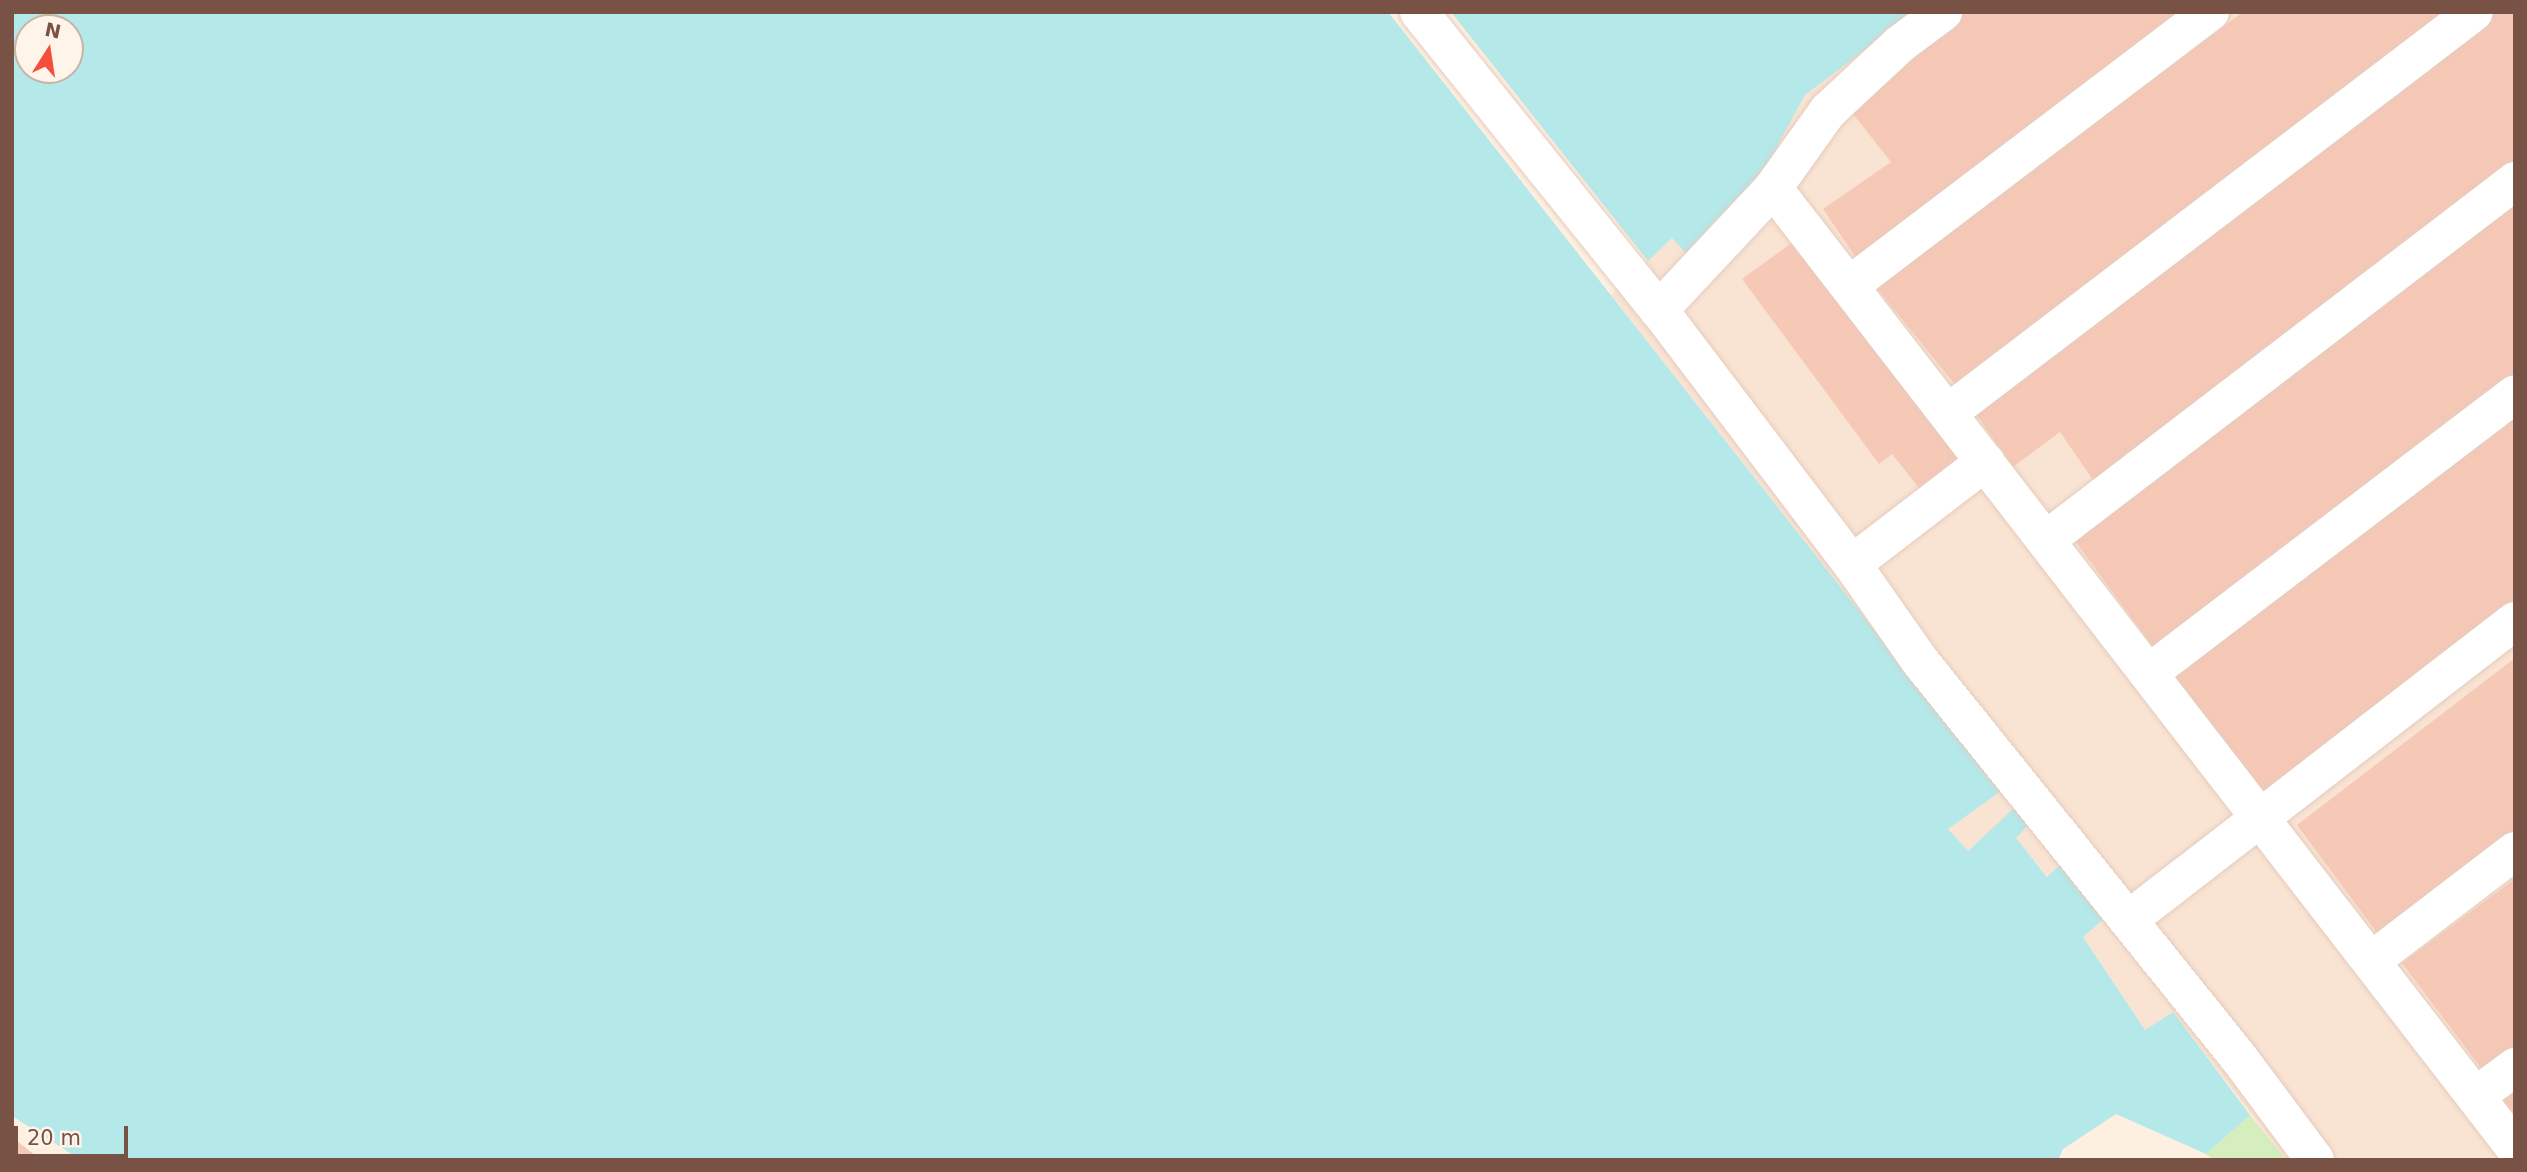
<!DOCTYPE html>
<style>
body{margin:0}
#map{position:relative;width:2527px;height:1172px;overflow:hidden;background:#fef0e1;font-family:"DejaVu Sans",sans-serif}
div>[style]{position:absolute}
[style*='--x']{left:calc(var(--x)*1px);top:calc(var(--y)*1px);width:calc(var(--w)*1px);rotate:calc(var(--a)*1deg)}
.residential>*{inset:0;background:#f9e3d2}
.green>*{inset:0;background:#d6edbe}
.water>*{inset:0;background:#b4e8e9}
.building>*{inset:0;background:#f6c8b6}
.roads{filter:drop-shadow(0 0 2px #e5ccbe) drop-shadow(0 0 2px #e5ccbe)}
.minor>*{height:38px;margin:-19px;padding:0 19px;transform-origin:19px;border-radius:19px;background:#fff}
span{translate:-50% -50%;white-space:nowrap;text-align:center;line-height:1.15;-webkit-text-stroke:6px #fff4e9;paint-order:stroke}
.frame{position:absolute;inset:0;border:14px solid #785245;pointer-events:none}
.north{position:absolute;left:14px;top:14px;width:70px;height:70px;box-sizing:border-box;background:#fff4e9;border:2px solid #c9b3a7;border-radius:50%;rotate:12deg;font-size:19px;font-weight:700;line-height:28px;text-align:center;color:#785245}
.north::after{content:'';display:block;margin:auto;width:24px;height:32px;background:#f44f3a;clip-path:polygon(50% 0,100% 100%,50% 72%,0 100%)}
.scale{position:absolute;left:14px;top:1126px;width:114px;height:32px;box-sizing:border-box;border:4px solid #785245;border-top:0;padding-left:9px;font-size:21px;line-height:24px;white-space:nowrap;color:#785245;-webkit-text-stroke:5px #fff4e9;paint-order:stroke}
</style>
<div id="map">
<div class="residential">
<i style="clip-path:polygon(1915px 12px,2515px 12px,2515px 1160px,2287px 1160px,2173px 1013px,2145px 1030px,2083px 937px,2103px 921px,2060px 865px,2048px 877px,2015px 838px,2028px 825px,2014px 809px,1968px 851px,1948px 829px,2001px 791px,1611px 295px,1672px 237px,1692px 260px,1756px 185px,1805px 95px)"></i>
</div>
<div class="green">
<i style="clip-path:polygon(2250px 1115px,2287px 1160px,2214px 1160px,2206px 1154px)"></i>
</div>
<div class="water">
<i style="clip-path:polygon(evenodd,12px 12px,1388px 12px,2001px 791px,1948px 829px,1968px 851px,2014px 808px,2028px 825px,2016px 838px,2047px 877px,2060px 865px,2103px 920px,2083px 937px,2145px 1030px,2173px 1012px,2250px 1115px,2206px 1154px,2116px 1114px,2063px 1149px,2058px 1160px,81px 1160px,12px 1116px,12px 12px,28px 28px,70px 28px,70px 70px,28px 70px,28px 28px)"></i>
<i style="clip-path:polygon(1451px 12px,1915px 12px,1805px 95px,1756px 185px,1692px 260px,1672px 238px,1648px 261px)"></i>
</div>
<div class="building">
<i style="clip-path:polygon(1965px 12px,2194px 12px,1859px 262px,1823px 209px,1891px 162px,1846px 105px)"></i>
<i style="clip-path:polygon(2243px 12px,2451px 12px,1957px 387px,1876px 287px)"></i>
<i style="clip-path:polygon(2485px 12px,2515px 14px,2515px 167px,2098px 487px,2060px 432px,2013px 467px,1973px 410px)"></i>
<i style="clip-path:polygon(2515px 201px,2515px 382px,2156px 651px,2073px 538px,2259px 401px)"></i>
<i style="clip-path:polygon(1796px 240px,1972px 464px,1928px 499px,1892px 454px,1879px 464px,1742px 279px)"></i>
<i style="clip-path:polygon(2515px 410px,2515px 604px,2260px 797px,2169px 676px)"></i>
<i style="clip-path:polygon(2515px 658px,2515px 833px,2381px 938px,2297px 825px)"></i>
<i style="clip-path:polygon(2515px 879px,2515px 1056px,2487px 1076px,2402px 963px)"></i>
<i style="clip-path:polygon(2515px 1089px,2515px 1115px,2502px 1099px)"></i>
<i style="clip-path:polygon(12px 1137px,41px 1160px,12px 1160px)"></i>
</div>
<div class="roads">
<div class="minor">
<i style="--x:1419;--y:12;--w:383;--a:51.2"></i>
<i style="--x:1659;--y:310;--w:319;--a:52.8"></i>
<i style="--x:1852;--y:564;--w:118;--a:55"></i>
<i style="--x:1920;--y:661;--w:509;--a:51.22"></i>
<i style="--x:2239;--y:1058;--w:127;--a:53.3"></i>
<i style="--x:1773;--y:188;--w:1213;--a:52.3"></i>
<i style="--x:1850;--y:285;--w:452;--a:-37.2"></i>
<i style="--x:1659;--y:310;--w:167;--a:-46.9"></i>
<i style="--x:1773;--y:188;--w:95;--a:-54.5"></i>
<i style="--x:1828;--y:111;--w:98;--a:-42.9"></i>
<i style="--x:1900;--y:44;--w:54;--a:-36.7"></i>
<i style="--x:1948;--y:413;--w:661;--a:-37.32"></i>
<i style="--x:2046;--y:540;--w:591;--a:-37.43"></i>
<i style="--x:1852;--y:564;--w:168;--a:-37.5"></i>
<i style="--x:2149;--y:673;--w:460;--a:-37.3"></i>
<i style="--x:2128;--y:920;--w:489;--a:-37.7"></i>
<i style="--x:2371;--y:961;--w:181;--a:-37.4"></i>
<i style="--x:2476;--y:1096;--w:49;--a:-36.6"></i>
</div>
</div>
<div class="frame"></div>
<div class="north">N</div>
<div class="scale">20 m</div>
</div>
